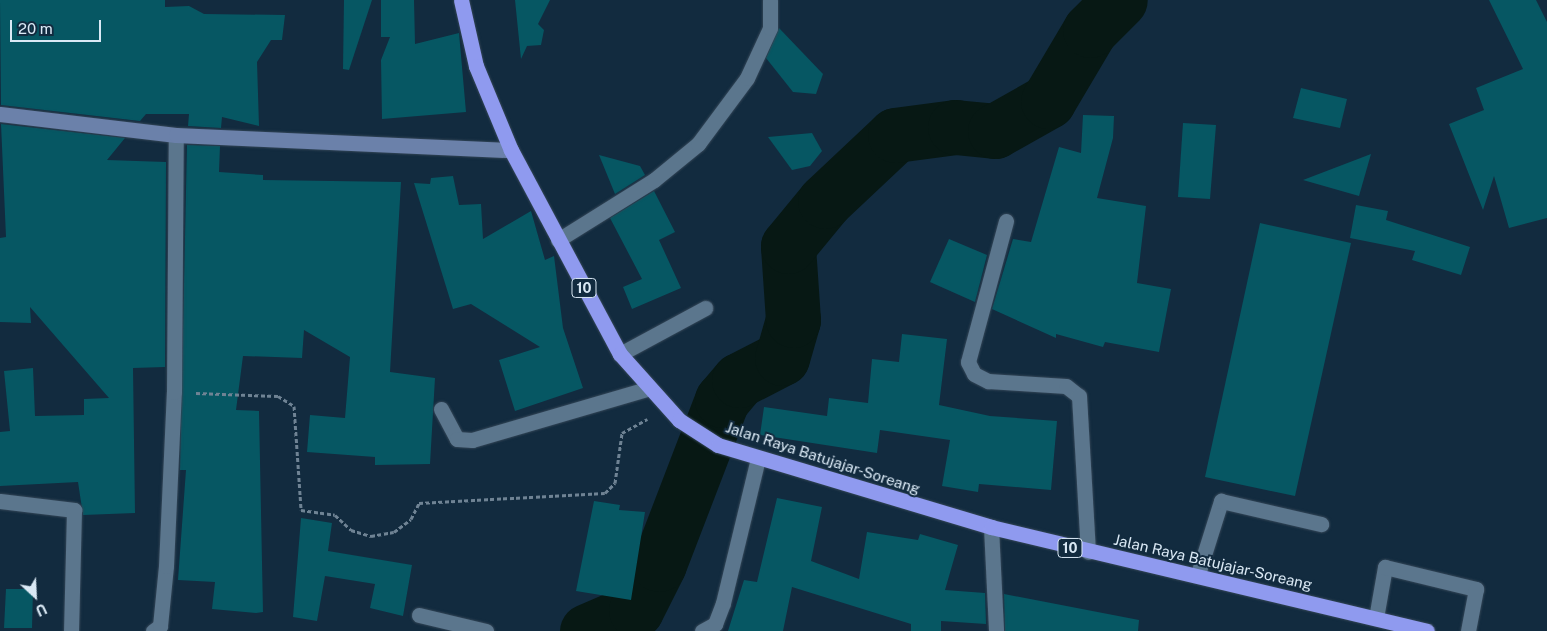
<!DOCTYPE html>
<style>
body{margin:0}
#map{position:relative;width:1547px;height:631px;overflow:hidden;background:#122b3f;font-family:"Public Sans",sans-serif}
div>[style]{position:absolute}
[style*='--x']{left:calc(var(--x)*1px);top:calc(var(--y)*1px);width:calc(var(--w)*1px);rotate:calc(var(--a)*1deg)}
.river>*{height:55px;margin:-27.5px;padding:0 27.5px;transform-origin:27.5px;border-radius:27.5px;background:#071814}
.building>*{inset:0;background:#065763}
.path>*{height:3px;margin-top:-1.5px;transform-origin:0;background:repeating-linear-gradient(90deg,#6f8394 0 4px,transparent 0 6.5px)}
.roads{filter:drop-shadow(0 0 1px #344657) drop-shadow(0 0 1px #344657)}
.lane>*{height:15px;margin:-7.5px;padding:0 7.5px;transform-origin:7.5px;border-radius:7.5px;background:#5b768d}
.street>*{height:15px;margin:-7.5px;padding:0 7.5px;transform-origin:7.5px;border-radius:7.5px;background:#5b768d}
.secondary>*{height:15px;margin:-7.5px;padding:0 7.5px;transform-origin:7.5px;border-radius:7.5px;background:#6b81aa}
.highway>*{height:15px;margin:-7.5px;padding:0 7.5px;transform-origin:7.5px;border-radius:7.5px;background:#8f9aef}
span{translate:-50% -50%;white-space:nowrap;text-align:center;line-height:1.15;-webkit-text-stroke:4px #122b3f;paint-order:stroke}
.shield-label span{padding:1px 4px;background:#122b3f;border:1px solid;border-radius:4px;-webkit-text-stroke-width:0}
.shield-label{font-size:14px;color:#dae9f5;font-weight:700}
.street-label{font-size:15px;color:#dae9f5}
.north{position:absolute;left:10px;top:571px;width:50px;height:50px;-webkit-text-stroke:4px #122b3f;paint-order:stroke;rotate:155deg;font-size:14px;font-weight:700;line-height:20px;text-align:center;color:#dae9f5}
.north::after{content:'';display:block;margin:auto;width:18px;height:22px;background:#dae9f5;clip-path:polygon(50% 0,100% 100%,50% 72%,0 100%)}
.scale{position:absolute;left:10px;top:20px;width:91px;height:22px;box-sizing:border-box;border:2px solid #dae9f5;border-top:0;padding-left:6px;font-size:15px;line-height:18px;white-space:nowrap;color:#dae9f5;-webkit-text-stroke:4px #122b3f;paint-order:stroke}
</style>
<div id="map">
<div class="river">
<i style="--x:587;--y:631;--w:53;--a:-23.2"></i>
<i style="--x:636;--y:610;--w:51;--a:-63.4"></i>
<i style="--x:659;--y:564;--w:176;--a:-69"></i>
<i style="--x:722;--y:400;--w:26;--a:-50"></i>
<i style="--x:739;--y:380;--w:48;--a:-27.1"></i>
<i style="--x:782;--y:358;--w:40;--a:-74"></i>
<i style="--x:793;--y:320;--w:74;--a:-93.9"></i>
<i style="--x:788;--y:246;--w:58;--a:-50.6"></i>
<i style="--x:825;--y:201;--w:96;--a:-43.3"></i>
<i style="--x:895;--y:135;--w:61;--a:-7.6"></i>
<i style="--x:955;--y:127;--w:40;--a:5.7"></i>
<i style="--x:995;--y:131;--w:61;--a:-29.5"></i>
<i style="--x:1048;--y:101;--w:82;--a:-59.4"></i>
<i style="--x:1090;--y:30;--w:42;--a:-45"></i>
</div>
<div class="building">
<i style="clip-path:polygon(0 0,165px 0,165px 7px,189px 6px,204px 14px,285px 15px,282px 40px,271px 40px,257px 62px,259px 126px,222px 117px,221px 128px,188px 126px,189px 114px,146px 114px,140px 121px,1px 105px)"></i>
<i style="clip-path:polygon(344px 0,372px 0,349px 70px,343px 69px)"></i>
<i style="clip-path:polygon(381px 0,414px 0,415px 44px,459px 33px,466px 112px,382px 119px,381px 60px,390px 37px,381px 37px)"></i>
<i style="clip-path:polygon(515px 0,550px 0,538px 24px,544px 30px,541px 45px,527px 46px,521px 59px)"></i>
<i style="clip-path:polygon(1489px 0,1536px 0,1547px 22px,1547px 218px,1509px 228px,1494px 176px,1483px 210px,1449px 124px,1484px 110px,1476px 88px,1523px 69px)"></i>
<i style="clip-path:polygon(779px 28px,823px 74px,816px 94px,793px 92px,766px 58px)"></i>
<i style="clip-path:polygon(1301px 88px,1347px 99px,1340px 128px,1293px 118px)"></i>
<i style="clip-path:polygon(1083px 115px,1114px 116px,1113px 138px,1097px 198px,1146px 206px,1137px 283px,1171px 289px,1159px 352px,1105px 342px,1103px 347px,1056px 334px,1056px 338px,992px 309px,1013px 239px,1031px 242px,1059px 147px,1081px 153px)"></i>
<i style="clip-path:polygon(1183px 123px,1216px 125px,1210px 199px,1178px 197px)"></i>
<i style="clip-path:polygon(1px 124px,125px 138px,107px 160px,166px 162px,165px 367px,133px 368px,135px 513px,83px 515px,78px 482px,0 486px,0 432px,10px 431px,4px 371px,33px 368px,35px 416px,84px 415px,84px 399px,109px 398px,30px 307px,31px 323px,0 322px,0 238px,6px 237px)"></i>
<i style="clip-path:polygon(812px 133px,822px 151px,810px 166px,792px 170px,768px 137px)"></i>
<i style="clip-path:polygon(187px 145px,220px 146px,219px 172px,263px 175px,263px 180px,401px 182px,390px 372px,435px 378px,430px 464px,375px 465px,375px 457px,307px 452px,310px 415px,345px 418px,350px 357px,304px 330px,302px 358px,243px 356px,236px 410px,259px 411px,263px 612px,256px 613px,212px 609px,215px 582px,178px 580px,186px 470px,180px 470px)"></i>
<i style="clip-path:polygon(1371px 154px,1359px 196px,1303px 180px)"></i>
<i style="clip-path:polygon(599px 155px,640px 166px,645px 175px,615px 194px)"></i>
<i style="clip-path:polygon(453px 176px,459px 205px,481px 204px,483px 239px,531px 211px,545px 260px,554px 256px,563px 328px,583px 388px,515px 411px,499px 360px,540px 347px,471px 304px,453px 309px,414px 183px,430px 184px,431px 178px)"></i>
<i style="clip-path:polygon(654px 191px,675px 232px,659px 240px,681px 288px,632px 309px,623px 287px,642px 279px,610px 218px)"></i>
<i style="clip-path:polygon(1356px 205px,1388px 211px,1386px 220px,1470px 247px,1461px 275px,1412px 260px,1415px 251px,1350px 238px)"></i>
<i style="clip-path:polygon(1260px 223px,1351px 243px,1295px 496px,1205px 477px)"></i>
<i style="clip-path:polygon(949px 239px,987px 255px,975px 302px,930px 282px)"></i>
<i style="clip-path:polygon(902px 334px,947px 339px,939px 405px,990px 416px,1057px 421px,1051px 490px,979px 484px,978px 492px,942px 486px,950px 440px,880px 430px,877px 453px,760px 435px,764px 407px,827px 416px,829px 398px,868px 403px,872px 359px,899px 362px)"></i>
<i style="clip-path:polygon(777px 498px,822px 507px,811px 561px,859px 579px,867px 532px,918px 540px,920px 534px,958px 545px,945px 590px,985px 593px,986px 624px,941px 621px,941px 631px,911px 631px,911px 624px,792px 587px,783px 631px,728px 631px,744px 580px,757px 582px)"></i>
<i style="clip-path:polygon(594px 501px,620px 505px,619px 510px,645px 512px,631px 600px,576px 591px)"></i>
<i style="clip-path:polygon(301px 518px,332px 523px,328px 551px,412px 565px,403px 616px,370px 608px,375px 584px,325px 576px,317px 621px,293px 617px)"></i>
<i style="clip-path:polygon(6px 589px,33px 589px,32px 628px,4px 628px)"></i>
<i style="clip-path:polygon(1004px 594px,1139px 620px,1138px 631px,1005px 631px)"></i>
</div>
<div class="path">
<i style="--x:196;--y:393;--w:82;--a:2.1"></i>
<i style="--x:278;--y:396;--w:19;--a:32"></i>
<i style="--x:294;--y:406;--w:104;--a:86.1"></i>
<i style="--x:301;--y:510;--w:34;--a:8"></i>
<i style="--x:335;--y:515;--w:22;--a:43"></i>
<i style="--x:351;--y:530;--w:21;--a:17"></i>
<i style="--x:371;--y:536;--w:23;--a:-10"></i>
<i style="--x:394;--y:532;--w:21;--a:-37"></i>
<i style="--x:411;--y:519;--w:18;--a:-63"></i>
<i style="--x:419;--y:503;--w:186;--a:-3.1"></i>
<i style="--x:605;--y:493;--w:14;--a:-45"></i>
<i style="--x:615;--y:483;--w:50;--a:-82"></i>
<i style="--x:622;--y:433;--w:29;--a:-29"></i>
</div>
<div class="roads">
<div class="lane">
<i style="--x:1198;--y:574;--w:77;--a:-72.5"></i>
<i style="--x:1221;--y:501;--w:103;--a:13"></i>
<i style="--x:1376;--y:618;--w:52;--a:-80"></i>
<i style="--x:1385;--y:567;--w:94;--a:13.6"></i>
<i style="--x:1476;--y:589;--w:43;--a:100.8"></i>
</div>
<div class="street">
<i style="--x:1006;--y:221;--w:146;--a:105.1"></i>
<i style="--x:968;--y:362;--w:13;--a:63"></i>
<i style="--x:974;--y:374;--w:16;--a:27"></i>
<i style="--x:988;--y:381;--w:78;--a:3.7"></i>
<i style="--x:1066;--y:386;--w:16;--a:38"></i>
<i style="--x:1079;--y:396;--w:156;--a:86.7"></i>
<i style="--x:558;--y:240;--w:113;--a:-32"></i>
<i style="--x:654;--y:180;--w:57;--a:-39.3"></i>
<i style="--x:698;--y:144;--w:82;--a:-53.4"></i>
<i style="--x:747;--y:78;--w:55;--a:-65.3"></i>
<i style="--x:770;--y:28;--w:28;--a:-90"></i>
<i style="--x:620;--y:354;--w:97;--a:-28.4"></i>
<i style="--x:441;--y:409;--w:34;--a:62"></i>
<i style="--x:457;--y:439;--w:15;--a:4"></i>
<i style="--x:472;--y:440;--w:181;--a:-16.3"></i>
<i style="--x:0;--y:501;--w:75;--a:6.9"></i>
<i style="--x:74;--y:510;--w:121;--a:91.4"></i>
<i style="--x:991;--y:527;--w:104;--a:87.2"></i>
<i style="--x:419;--y:615;--w:69;--a:13.4"></i>
<i style="--x:153;--y:631;--w:9;--a:-36"></i>
<i style="--x:160;--y:626;--w:60;--a:-84.3"></i>
<i style="--x:166;--y:566;--w:174;--a:-87.4"></i>
<i style="--x:174;--y:392;--w:257;--a:-89.6"></i>
<i style="--x:702;--y:631;--w:15;--a:-28"></i>
<i style="--x:715;--y:624;--w:22;--a:-69"></i>
<i style="--x:723;--y:603;--w:149;--a:-76.4"></i>
</div>
<div class="secondary">
<i style="--x:0;--y:114;--w:177;--a:6.8"></i>
<i style="--x:176;--y:135;--w:335;--a:2.6"></i>
</div>
<div class="highway">
<i style="--x:461;--y:0;--w:68;--a:77.2"></i>
<i style="--x:476;--y:66;--w:91;--a:67.4"></i>
<i style="--x:511;--y:150;--w:231;--a:61.9"></i>
<i style="--x:620;--y:354;--w:89;--a:48.2"></i>
<i style="--x:679;--y:420;--w:46;--a:32.7"></i>
<i style="--x:718;--y:445;--w:285;--a:16.7"></i>
<i style="--x:991;--y:527;--w:448;--a:13.4"></i>
</div>
</div>
<div class="shield-label">
<span style="left:584px;top:288px">10</span>
<span style="left:1070px;top:548px">10</span>
</div>
<div class="street-label">
<span style="left:823px;top:458px;rotate:18deg">Jalan Raya Batujajar-Soreang</span>
<span style="left:1213px;top:562px;rotate:13deg">Jalan Raya Batujajar-Soreang</span>
</div>
<div class="north">U</div>
<div class="scale">20 m</div>
</div>
